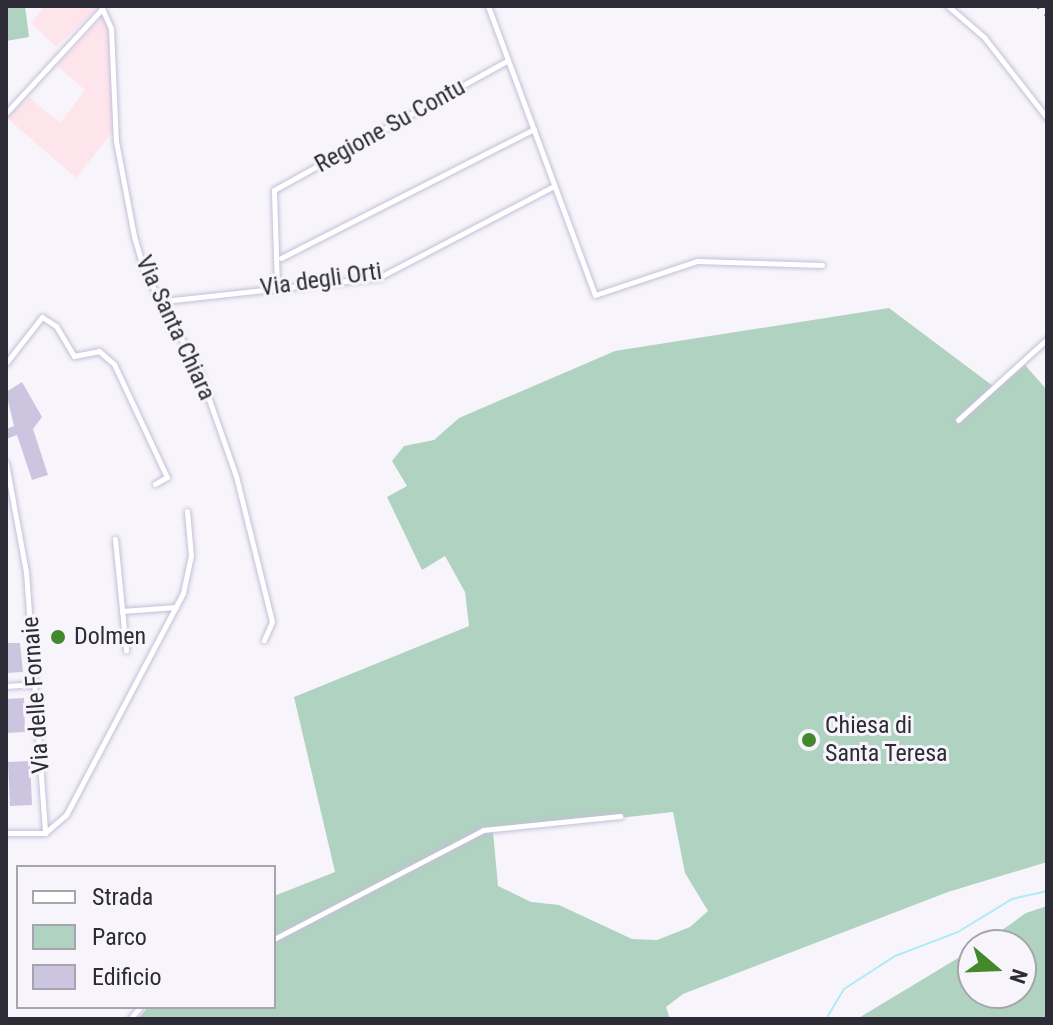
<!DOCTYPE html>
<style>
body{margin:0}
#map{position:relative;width:1053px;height:1025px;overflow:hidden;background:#f7f5fb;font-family:"Roboto Condensed",sans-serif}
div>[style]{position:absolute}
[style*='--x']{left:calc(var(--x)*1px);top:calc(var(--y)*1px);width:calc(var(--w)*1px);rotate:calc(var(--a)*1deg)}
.industrial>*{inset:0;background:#fee5ec}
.green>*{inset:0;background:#b0d2c0}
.stream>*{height:2px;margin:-1px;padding:0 1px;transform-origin:1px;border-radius:1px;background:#adecf3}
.building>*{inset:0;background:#ccc5e0}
.roads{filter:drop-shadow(0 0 2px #c5bfda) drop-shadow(0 0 2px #c5bfda)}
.minor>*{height:5px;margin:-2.5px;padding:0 2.5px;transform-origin:2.5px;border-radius:2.5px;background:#fff}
.rail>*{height:2px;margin-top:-1px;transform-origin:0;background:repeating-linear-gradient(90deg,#87858d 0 4px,transparent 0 12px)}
.dots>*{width:22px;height:22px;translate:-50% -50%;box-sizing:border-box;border:4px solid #f7f5fb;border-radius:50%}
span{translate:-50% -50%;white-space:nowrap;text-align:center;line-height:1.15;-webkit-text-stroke:6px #f7f5fb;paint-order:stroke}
.street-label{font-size:24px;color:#2d2b35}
.poi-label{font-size:24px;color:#2d2b35}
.left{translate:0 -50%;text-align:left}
.frame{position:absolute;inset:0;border:8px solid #2d2b35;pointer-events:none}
.legend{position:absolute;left:16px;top:865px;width:260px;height:144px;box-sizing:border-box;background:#f7f5fb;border:2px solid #a6a4ac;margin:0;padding:10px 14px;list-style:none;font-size:24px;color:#2d2b35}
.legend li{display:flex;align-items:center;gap:16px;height:40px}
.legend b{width:40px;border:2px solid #a6a4ac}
.north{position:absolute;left:957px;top:929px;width:80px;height:80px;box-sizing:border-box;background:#f7f5fb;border:2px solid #a6a4ac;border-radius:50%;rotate:109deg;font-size:22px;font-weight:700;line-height:32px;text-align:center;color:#2d2b35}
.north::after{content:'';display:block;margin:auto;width:28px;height:36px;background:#44882c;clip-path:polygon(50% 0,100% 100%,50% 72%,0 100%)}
</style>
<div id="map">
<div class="industrial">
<i style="clip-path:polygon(44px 6px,97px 6px,98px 8px,56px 47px,31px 23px)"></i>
<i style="clip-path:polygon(103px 17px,110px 32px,115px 129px,76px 178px,7px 118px,29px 97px,60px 123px,85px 90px,57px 66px)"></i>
</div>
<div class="green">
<i style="clip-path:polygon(6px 6px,25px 6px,29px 37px,6px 41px)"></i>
<i style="clip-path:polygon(evenodd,889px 308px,997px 389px,1025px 365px,1047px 390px,1047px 862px,948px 892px,683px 994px,666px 1007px,670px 1019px,138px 1019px,148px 1007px,274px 1007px,274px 896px,335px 872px,294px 697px,469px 626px,465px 592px,445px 556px,422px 570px,387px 497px,407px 486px,392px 461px,404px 446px,434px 440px,459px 418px,615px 351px,889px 308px,673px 812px,685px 873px,708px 911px,690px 927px,657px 940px,632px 939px,559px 905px,531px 902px,498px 886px,493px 832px,673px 812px)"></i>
<i style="clip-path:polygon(1047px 906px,1047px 1019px,857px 1019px,973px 949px,973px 993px,1021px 993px,1021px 945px,981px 945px,1026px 913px)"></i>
</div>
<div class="stream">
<i style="--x:826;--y:1019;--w:35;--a:-59"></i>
<i style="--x:844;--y:989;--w:61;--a:-32.9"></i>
<i style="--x:895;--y:956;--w:67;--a:-20.9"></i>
<i style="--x:958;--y:932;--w:63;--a:-31.4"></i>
<i style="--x:1012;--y:899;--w:36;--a:-13"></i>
</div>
<div class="building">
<i style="clip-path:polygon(22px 382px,42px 417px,33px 429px,48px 475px,32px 480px,17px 435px,6px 439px,6px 429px,14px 426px,6px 392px)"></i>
<i style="clip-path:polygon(6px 643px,20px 643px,23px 672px,6px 673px)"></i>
<i style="clip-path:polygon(24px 698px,25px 732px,6px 733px,6px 699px)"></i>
<i style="clip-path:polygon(30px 761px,32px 805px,10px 806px,8px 762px)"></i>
</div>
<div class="roads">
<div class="minor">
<i style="--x:101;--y:6;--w:24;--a:66"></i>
<i style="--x:111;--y:28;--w:113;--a:87.5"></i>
<i style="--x:116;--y:141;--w:97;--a:79.3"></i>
<i style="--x:134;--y:236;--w:36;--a:74"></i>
<i style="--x:144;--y:271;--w:114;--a:61.2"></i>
<i style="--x:199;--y:371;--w:111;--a:70.6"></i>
<i style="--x:236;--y:476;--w:150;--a:76.1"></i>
<i style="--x:272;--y:622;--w:20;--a:114"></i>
<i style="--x:488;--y:6;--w:308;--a:69.7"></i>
<i style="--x:595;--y:295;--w:108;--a:-18.4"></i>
<i style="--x:697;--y:261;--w:125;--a:1.8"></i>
<i style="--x:948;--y:6;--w:48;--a:40.7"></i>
<i style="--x:984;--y:37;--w:103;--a:52.1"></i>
<i style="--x:6;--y:113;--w:142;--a:-47.3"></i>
<i style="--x:281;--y:258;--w:284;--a:-27"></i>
<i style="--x:277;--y:287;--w:97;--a:-91.8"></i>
<i style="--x:274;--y:190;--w:266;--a:-29"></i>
<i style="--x:164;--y:301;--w:217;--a:-6.3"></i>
<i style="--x:380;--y:277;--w:196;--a:-27.6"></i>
<i style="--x:6;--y:363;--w:58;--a:-52"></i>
<i style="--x:42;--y:317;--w:17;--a:33"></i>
<i style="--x:56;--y:326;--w:35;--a:59"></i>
<i style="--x:74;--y:356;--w:25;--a:-11"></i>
<i style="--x:99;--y:351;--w:20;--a:41"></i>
<i style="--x:114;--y:364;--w:125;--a:64.9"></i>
<i style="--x:167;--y:477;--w:14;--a:150"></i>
<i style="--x:958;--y:420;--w:120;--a:-42.3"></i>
<i style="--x:6;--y:463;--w:111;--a:79.6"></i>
<i style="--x:26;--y:572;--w:262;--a:85.8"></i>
<i style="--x:115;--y:539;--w:112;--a:84.3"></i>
<i style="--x:122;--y:611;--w:54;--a:-4.2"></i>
<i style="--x:6;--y:686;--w:30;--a:-4"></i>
<i style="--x:6;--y:833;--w:39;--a:0"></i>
<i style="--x:45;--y:833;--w:28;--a:-41"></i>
<i style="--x:66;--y:815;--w:251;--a:-62.2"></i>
<i style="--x:183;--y:593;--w:38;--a:-78"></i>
<i style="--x:191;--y:556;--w:45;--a:-95.1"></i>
<i style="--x:274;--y:939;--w:236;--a:-27.5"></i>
<i style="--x:483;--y:830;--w:138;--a:-5.8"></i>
<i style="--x:130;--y:1019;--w:16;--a:-50"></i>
</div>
</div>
<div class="rail">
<i style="--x:1036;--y:6;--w:16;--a:45"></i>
</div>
<div class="dots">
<i style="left:58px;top:637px;background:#44882c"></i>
<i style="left:809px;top:740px;background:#44882c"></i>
</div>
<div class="street-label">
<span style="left:390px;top:126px;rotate:-29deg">Regione Su Contu</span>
<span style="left:321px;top:280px;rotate:-8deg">Via degli Orti</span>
<span style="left:175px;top:328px;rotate:65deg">Via Santa Chiara</span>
<span style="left:36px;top:695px;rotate:-94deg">Via delle Fornaie</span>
</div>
<div class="poi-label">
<span class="left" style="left:74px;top:637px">Dolmen</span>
<span class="left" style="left:825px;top:740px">Chiesa di<br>Santa Teresa</span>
</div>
<div class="frame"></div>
<ul class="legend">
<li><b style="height:10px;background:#fff"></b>Strada</li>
<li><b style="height:22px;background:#b0d2c0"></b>Parco</li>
<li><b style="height:22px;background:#ccc5e0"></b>Edificio</li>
</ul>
<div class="north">N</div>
</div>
